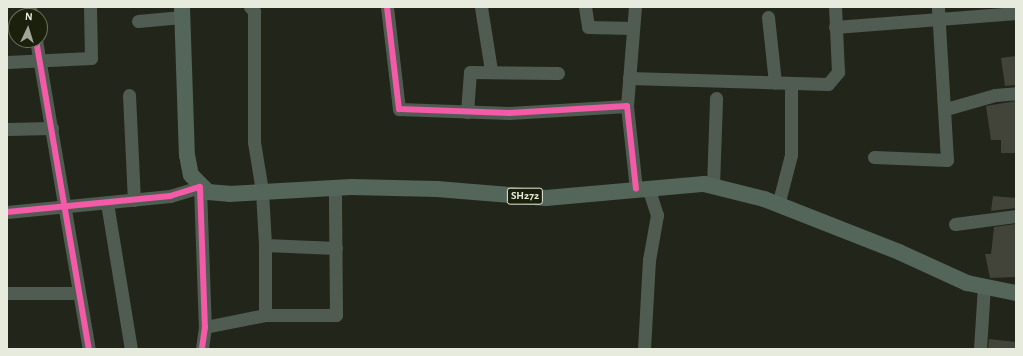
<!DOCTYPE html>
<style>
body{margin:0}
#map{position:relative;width:1023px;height:356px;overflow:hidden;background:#22251a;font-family:"Alegreya Sans",sans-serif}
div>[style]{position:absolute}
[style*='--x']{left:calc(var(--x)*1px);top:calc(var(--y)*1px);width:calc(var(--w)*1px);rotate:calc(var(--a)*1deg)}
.building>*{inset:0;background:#424339}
.minor>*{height:13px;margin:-6.5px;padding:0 6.5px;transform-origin:6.5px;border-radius:6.5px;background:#505c52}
.major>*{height:16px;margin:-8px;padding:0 8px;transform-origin:8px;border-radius:8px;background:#54655a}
.cycleway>*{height:6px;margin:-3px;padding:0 3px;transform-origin:3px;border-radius:3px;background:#f35aa7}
span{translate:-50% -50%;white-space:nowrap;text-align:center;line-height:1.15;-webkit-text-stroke:4px #1a200c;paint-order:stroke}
.shield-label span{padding:1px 3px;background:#1a200c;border:1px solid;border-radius:3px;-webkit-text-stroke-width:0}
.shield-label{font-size:11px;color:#e6ebdd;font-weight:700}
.frame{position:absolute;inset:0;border:8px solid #e6ebdd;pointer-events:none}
.north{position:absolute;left:8px;top:8px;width:40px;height:40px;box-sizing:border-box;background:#1a200c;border:1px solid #6c7160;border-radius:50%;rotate:4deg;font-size:11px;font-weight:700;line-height:16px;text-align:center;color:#e6ebdd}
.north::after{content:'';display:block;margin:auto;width:14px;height:18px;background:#a1a699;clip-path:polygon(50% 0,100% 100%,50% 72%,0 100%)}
</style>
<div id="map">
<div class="building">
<i style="clip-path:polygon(1016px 56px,1016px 85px,1005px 86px,1001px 58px)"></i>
<i style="clip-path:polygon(1016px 101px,1016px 153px,1001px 153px,1001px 140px,991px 140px,986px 106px)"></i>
<i style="clip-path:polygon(993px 196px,1016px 198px,1016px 208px,991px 211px)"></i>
<i style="clip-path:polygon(1016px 224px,1016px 277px,990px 278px,985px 254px,991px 254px,994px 227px)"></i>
<i style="clip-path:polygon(989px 339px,1016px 342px,1016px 349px,988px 349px)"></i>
</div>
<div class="minor">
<i style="--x:30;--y:7;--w:9;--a:84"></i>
<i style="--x:250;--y:7;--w:6;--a:45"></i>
<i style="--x:254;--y:11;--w:131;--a:90"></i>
<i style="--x:254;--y:142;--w:50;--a:80.7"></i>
<i style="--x:262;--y:191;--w:54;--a:86.8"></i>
<i style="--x:265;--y:245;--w:70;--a:90"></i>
<i style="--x:387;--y:7;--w:103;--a:83.3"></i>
<i style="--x:399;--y:109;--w:110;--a:2.1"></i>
<i style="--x:509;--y:113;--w:118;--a:-3.4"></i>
<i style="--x:627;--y:106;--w:83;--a:83.8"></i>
<i style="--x:481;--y:7;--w:64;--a:81"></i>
<i style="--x:585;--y:7;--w:20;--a:81"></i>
<i style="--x:588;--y:27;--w:45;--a:1.3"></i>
<i style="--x:768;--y:17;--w:66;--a:83.9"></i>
<i style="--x:138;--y:21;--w:44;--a:-5.2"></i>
<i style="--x:835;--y:27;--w:182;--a:-4.4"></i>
<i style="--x:36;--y:40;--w:314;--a:80.3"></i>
<i style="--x:7;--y:62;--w:84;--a:-2.7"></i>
<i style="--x:91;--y:58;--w:51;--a:-91.1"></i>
<i style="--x:629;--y:78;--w:199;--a:1.7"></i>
<i style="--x:828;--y:84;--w:16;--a:-50"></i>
<i style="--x:838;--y:72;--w:65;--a:-92.6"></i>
<i style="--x:129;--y:95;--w:105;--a:87.3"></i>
<i style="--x:627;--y:106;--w:99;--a:-85.4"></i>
<i style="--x:946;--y:109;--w:51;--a:-15.9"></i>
<i style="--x:995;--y:95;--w:21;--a:-5"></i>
<i style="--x:467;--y:112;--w:40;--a:-85.7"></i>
<i style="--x:470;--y:72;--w:88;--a:0.7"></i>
<i style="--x:7;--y:129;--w:45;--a:-1.3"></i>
<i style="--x:874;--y:157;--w:73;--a:2.4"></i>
<i style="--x:947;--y:160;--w:153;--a:-93.4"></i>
<i style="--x:713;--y:186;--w:88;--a:-88"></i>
<i style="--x:107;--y:203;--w:148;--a:80.7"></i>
<i style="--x:778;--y:205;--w:52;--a:-75.4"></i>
<i style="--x:791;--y:155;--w:71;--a:-90"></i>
<i style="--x:7;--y:212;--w:164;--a:-5.6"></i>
<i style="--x:170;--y:196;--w:31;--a:-17"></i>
<i style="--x:200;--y:187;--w:140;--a:88"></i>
<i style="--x:205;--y:327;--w:22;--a:98"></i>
<i style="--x:955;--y:224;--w:62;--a:-7.5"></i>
<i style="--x:265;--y:245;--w:71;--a:2.4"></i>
<i style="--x:7;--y:293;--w:72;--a:0"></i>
<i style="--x:205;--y:327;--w:61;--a:-11.3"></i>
<i style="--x:265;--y:315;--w:71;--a:0"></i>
<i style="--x:336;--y:315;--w:127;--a:-90.5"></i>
<i style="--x:644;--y:349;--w:89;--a:-86.8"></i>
<i style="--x:649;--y:260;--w:46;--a:-79.9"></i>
<i style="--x:657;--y:215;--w:28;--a:-108"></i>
<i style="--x:980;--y:349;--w:63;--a:-86.4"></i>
</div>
<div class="major">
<i style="--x:182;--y:7;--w:148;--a:88.1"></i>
<i style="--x:187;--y:155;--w:20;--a:79"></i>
<i style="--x:191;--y:175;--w:24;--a:45"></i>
<i style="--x:208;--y:192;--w:21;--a:5"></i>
<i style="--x:229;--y:194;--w:122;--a:-3.3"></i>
<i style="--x:351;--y:187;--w:86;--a:1.3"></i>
<i style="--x:437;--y:189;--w:109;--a:4.7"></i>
<i style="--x:546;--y:198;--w:159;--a:-5.1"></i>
<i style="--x:704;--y:184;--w:62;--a:14"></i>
<i style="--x:764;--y:199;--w:145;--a:21.4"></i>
<i style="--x:899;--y:252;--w:75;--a:24.5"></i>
<i style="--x:967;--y:283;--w:50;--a:11.5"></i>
</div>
<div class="cycleway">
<i style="--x:387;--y:7;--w:103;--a:83.3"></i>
<i style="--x:399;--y:109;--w:110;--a:2.1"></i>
<i style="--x:509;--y:113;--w:118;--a:-3.4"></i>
<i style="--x:627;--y:106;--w:83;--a:83.8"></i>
<i style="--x:36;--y:40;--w:314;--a:80.3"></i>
<i style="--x:7;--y:212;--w:164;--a:-5.6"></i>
<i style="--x:170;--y:196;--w:31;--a:-17"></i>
<i style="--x:200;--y:187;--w:140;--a:88"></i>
<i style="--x:205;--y:327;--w:22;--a:98"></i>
</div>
<div class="shield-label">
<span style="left:525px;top:196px">SH272</span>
</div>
<div class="frame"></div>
<div class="north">N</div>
</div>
